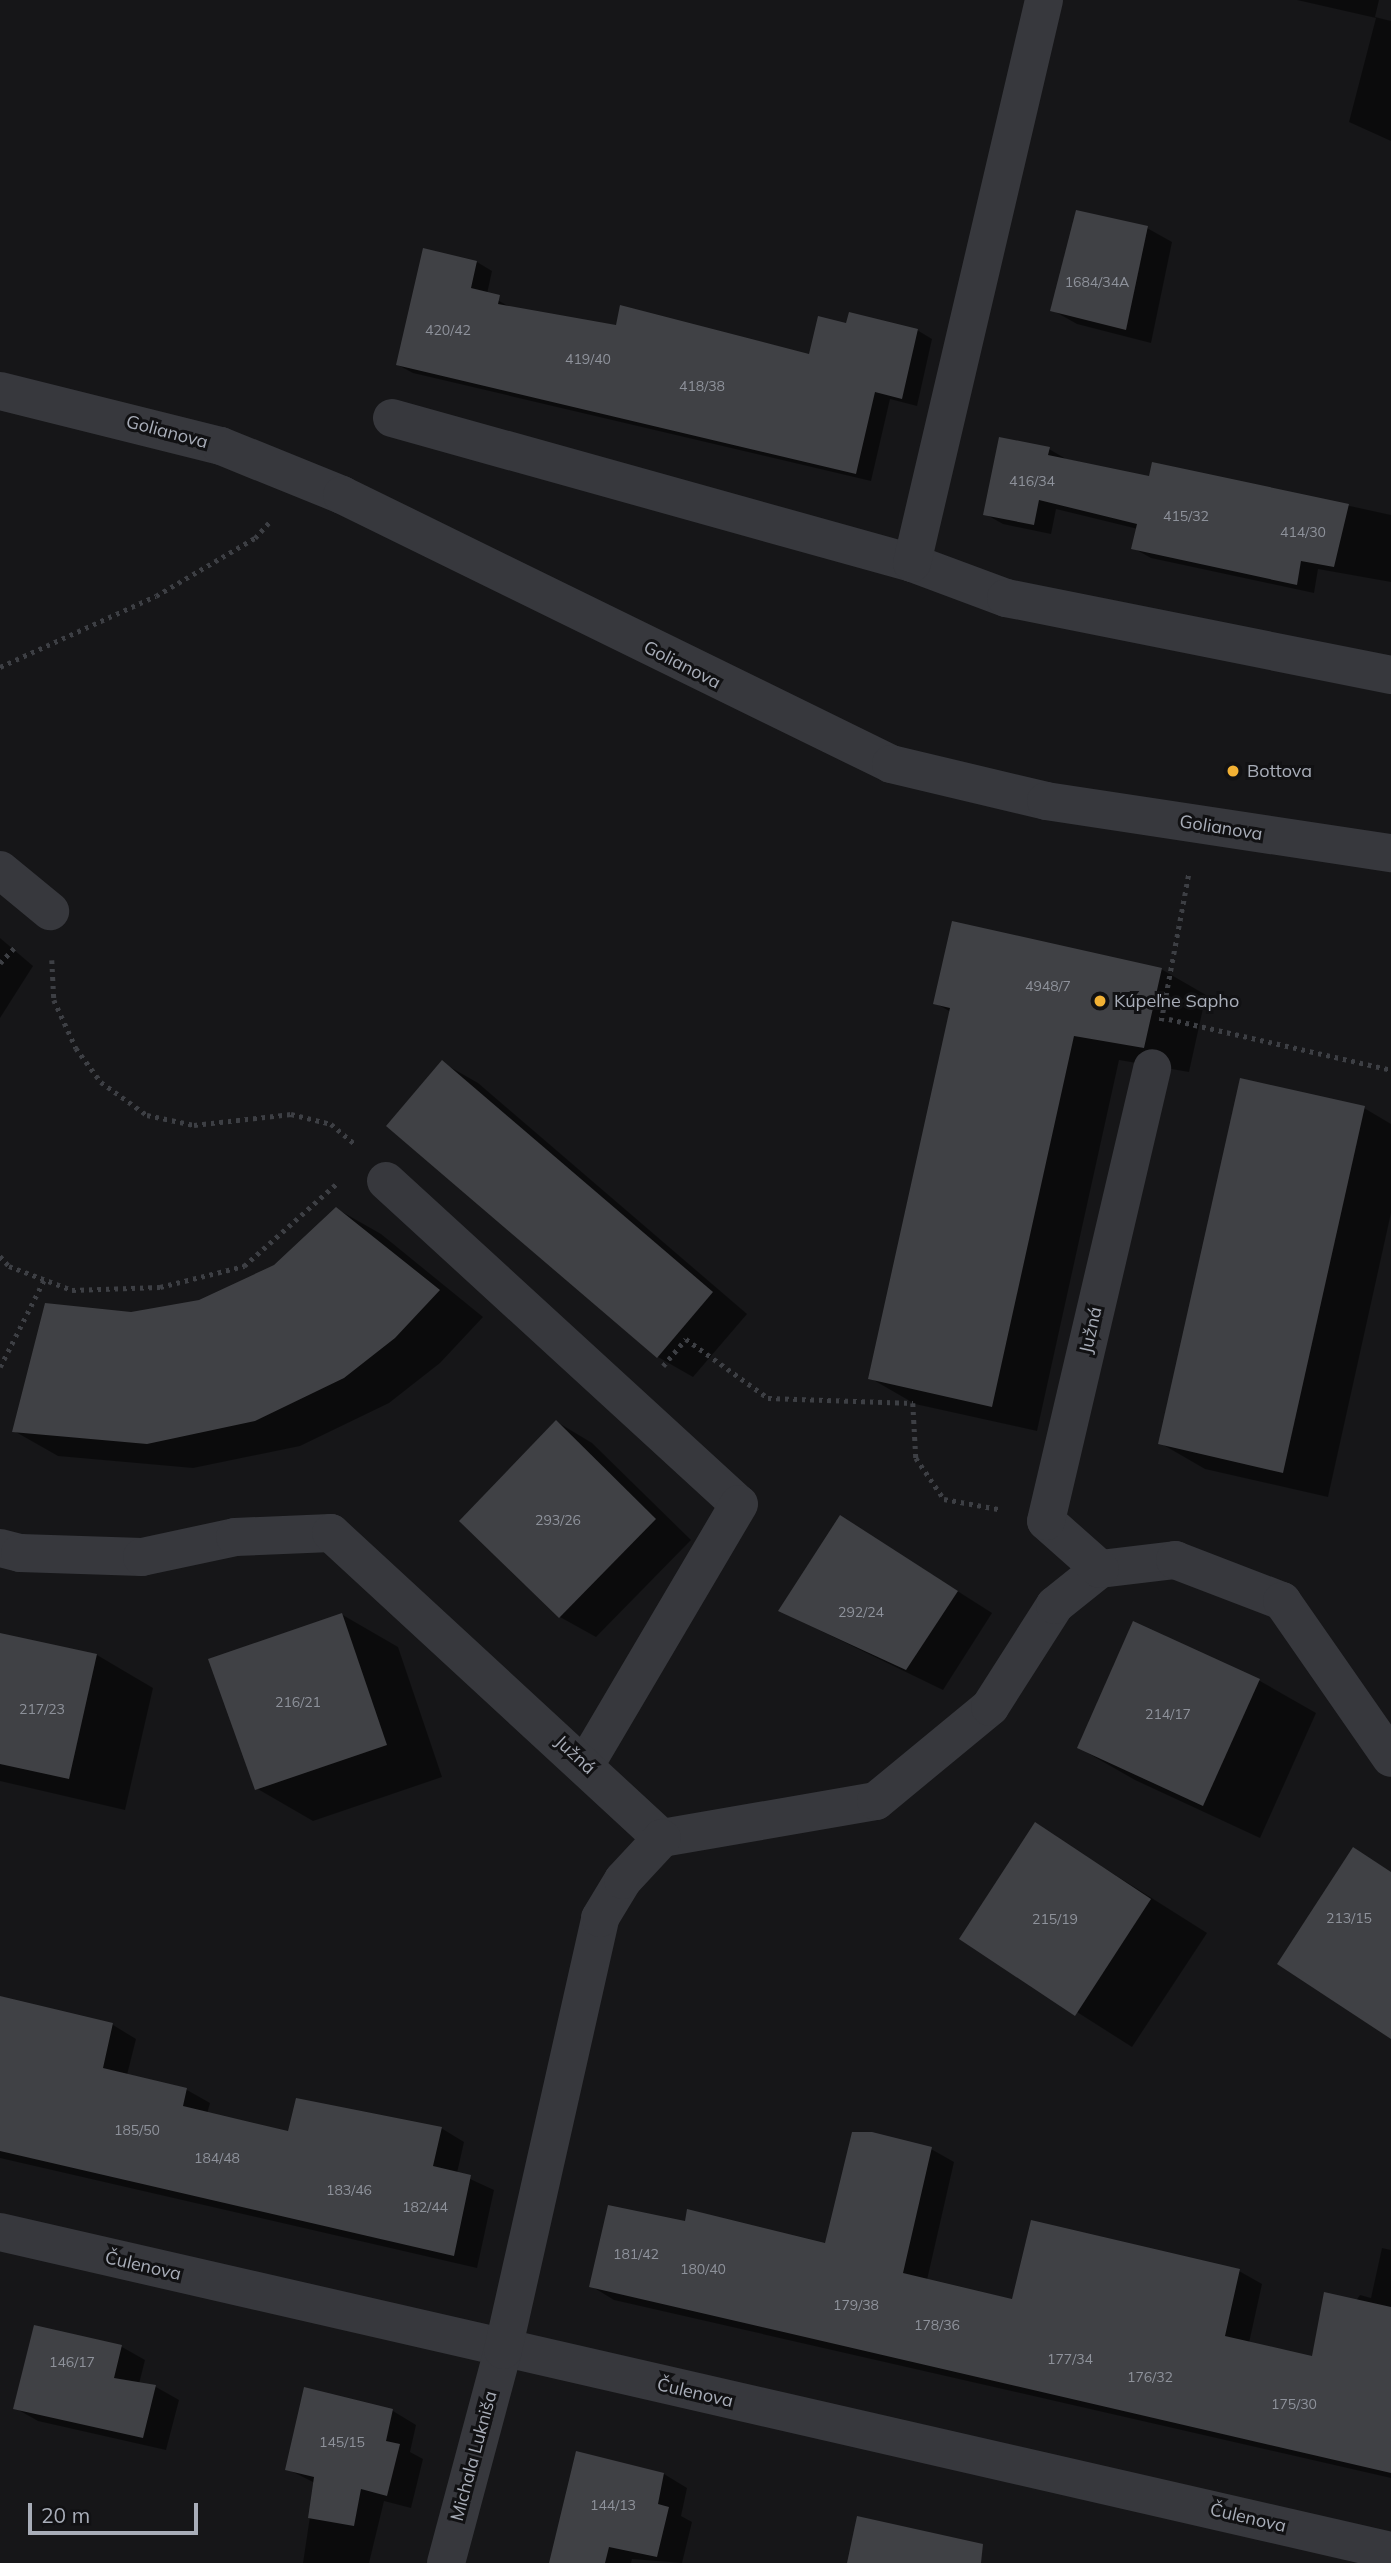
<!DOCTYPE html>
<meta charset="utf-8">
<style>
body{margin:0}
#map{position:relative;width:1391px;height:2563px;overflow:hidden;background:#161618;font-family:Mulish,sans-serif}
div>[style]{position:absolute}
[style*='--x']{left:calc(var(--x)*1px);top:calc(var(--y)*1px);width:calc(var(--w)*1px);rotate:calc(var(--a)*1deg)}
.shadow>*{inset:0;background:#0007}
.building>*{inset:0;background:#404145}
.path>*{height:4.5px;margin-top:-2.25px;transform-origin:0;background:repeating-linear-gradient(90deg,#3d3f44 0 3.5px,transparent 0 8.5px)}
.minor>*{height:38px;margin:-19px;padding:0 19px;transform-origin:19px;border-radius:19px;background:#37383d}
.tertiary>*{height:38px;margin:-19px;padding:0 19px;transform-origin:19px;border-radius:19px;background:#37383d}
.dots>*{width:19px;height:19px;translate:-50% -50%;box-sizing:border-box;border:4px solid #111113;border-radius:50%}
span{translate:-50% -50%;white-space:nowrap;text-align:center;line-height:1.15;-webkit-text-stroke:6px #111113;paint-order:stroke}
.number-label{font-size:14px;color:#8e929b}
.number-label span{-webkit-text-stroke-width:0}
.street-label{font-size:18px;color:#a8adb8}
.poi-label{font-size:18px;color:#a8adb8}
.left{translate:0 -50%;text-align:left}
.scale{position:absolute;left:28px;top:2503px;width:170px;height:32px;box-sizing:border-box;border:4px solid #a8adb8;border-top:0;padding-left:9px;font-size:21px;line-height:24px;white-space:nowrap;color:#a8adb8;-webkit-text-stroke:5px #111113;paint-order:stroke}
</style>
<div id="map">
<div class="shadow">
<i style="clip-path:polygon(1297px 0,1379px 0,1375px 17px,1391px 21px,1391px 141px,1349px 122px,1376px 18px)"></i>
<i style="clip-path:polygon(1147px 228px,1172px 242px,1151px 343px,1077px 324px,1052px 310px)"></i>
<i style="clip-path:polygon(477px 262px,492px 271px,487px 294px,513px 309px,810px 356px,848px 325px,917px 330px,932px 339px,917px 406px,890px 399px,871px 481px,413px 373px,398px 365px)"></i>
<i style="clip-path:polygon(1049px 449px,1066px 459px,1150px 478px,1177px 468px,1391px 515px,1391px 582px,1318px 569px,1314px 593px,1151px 558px,1133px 548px,1138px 529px,1056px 509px,1051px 534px,1003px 524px,985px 514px)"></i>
<i style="clip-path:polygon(0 938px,33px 966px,0 1018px)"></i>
<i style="clip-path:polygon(1161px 969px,1206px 995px,1189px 1072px,1119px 1060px,1037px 1431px,915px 1404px,870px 1378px,951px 1012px,935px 1003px)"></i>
<i style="clip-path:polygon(443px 1063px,478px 1083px,747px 1314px,693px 1377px,658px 1357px)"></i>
<i style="clip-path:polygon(1364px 1108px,1391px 1124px,1391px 1213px,1328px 1497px,1205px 1469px,1160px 1443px)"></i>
<i style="clip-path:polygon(337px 1209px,381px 1234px,483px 1317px,440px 1363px,389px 1403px,300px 1446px,193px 1468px,58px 1456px,14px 1431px,200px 1302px,275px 1266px)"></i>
<i style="clip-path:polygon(557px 1422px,592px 1443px,691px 1540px,596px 1637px,560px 1617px)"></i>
<i style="clip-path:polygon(841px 1517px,992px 1613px,943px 1690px,780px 1611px)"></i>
<i style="clip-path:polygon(341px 1614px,398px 1647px,442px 1777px,313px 1821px,256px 1788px)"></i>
<i style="clip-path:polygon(1134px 1624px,1260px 1681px,1316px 1713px,1260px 1838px,1135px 1780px,1079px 1748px)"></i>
<i style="clip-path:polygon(0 1635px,97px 1655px,153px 1688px,125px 1810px,0 1781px)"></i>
<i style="clip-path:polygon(1036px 1825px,1207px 1933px,1132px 2047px,962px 1939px)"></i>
<i style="clip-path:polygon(0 1998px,113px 2025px,136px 2039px,127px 2075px,187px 2090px,210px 2103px,207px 2114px,290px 2133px,441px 2128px,464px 2142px,457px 2173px,494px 2190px,477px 2268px,0 2158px)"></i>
<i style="clip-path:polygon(931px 2149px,954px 2162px,927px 2280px,1013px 2302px,1239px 2271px,1262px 2284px,1249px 2343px,1313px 2359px,1360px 2295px,1371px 2298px,1382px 2248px,1391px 2250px,1391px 2478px,614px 2300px,591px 2286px,686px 2223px,826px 2245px)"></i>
<i style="clip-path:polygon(35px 2327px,122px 2347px,145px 2360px,139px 2384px,156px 2387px,179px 2400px,166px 2450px,38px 2421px,15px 2408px)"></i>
<i style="clip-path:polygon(306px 2390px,393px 2411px,416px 2425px,410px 2452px,423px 2459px,411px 2508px,384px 2501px,369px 2563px,303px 2563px,315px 2483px,287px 2469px)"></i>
<i style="clip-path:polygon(577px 2453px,664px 2474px,687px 2488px,681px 2516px,692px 2522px,682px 2563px,632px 2559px,631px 2563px,551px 2563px)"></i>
</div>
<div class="building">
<i style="clip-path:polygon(1076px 210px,1148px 226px,1126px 330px,1050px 311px)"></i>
<i style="clip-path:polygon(423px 248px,477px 261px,471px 288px,500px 295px,498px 304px,616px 325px,620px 305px,809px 354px,818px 316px,846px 323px,849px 312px,918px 329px,902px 399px,875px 392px,856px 474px,396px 365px)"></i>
<i style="clip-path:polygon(999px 437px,1050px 447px,1048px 455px,1149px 476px,1152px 462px,1349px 504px,1334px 567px,1301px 561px,1297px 585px,1131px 549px,1137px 524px,1039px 500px,1034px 525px,983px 515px)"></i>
<i style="clip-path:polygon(952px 921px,1162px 968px,1144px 1048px,1074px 1036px,992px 1407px,868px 1379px,950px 1008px,933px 1004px)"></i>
<i style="clip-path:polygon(442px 1060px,713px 1292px,657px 1358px,386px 1126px)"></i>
<i style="clip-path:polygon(1240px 1078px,1365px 1106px,1283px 1473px,1158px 1444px)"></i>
<i style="clip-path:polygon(336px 1207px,440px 1290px,395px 1338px,344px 1378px,255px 1421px,147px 1444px,12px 1432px,45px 1303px,131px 1312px,199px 1300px,274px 1265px)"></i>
<i style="clip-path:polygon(556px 1420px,656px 1519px,559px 1618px,459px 1521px)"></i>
<i style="clip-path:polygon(840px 1515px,958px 1591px,906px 1670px,778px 1611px)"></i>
<i style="clip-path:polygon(342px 1613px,387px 1745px,255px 1790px,208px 1659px)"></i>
<i style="clip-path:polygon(1133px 1621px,1260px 1679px,1203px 1806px,1077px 1748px)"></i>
<i style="clip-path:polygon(0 1633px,97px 1654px,69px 1779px,0 1764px)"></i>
<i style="clip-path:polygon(1035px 1822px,1151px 1899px,1075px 2016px,959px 1939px)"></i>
<i style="clip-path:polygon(1353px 1847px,1391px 1872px,1391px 2039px,1277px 1964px)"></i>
<i style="clip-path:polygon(0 1996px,113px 2023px,103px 2068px,187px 2088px,183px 2106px,288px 2131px,296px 2098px,442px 2127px,433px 2166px,471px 2175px,454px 2256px,0 2151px)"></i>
<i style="clip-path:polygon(852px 2132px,872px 2132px,932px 2147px,903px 2273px,1012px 2299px,1031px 2220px,1240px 2269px,1225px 2336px,1312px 2356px,1324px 2292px,1391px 2307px,1391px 2473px,589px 2287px,608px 2205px,685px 2221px,687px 2209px,825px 2243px)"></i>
<i style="clip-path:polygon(34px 2325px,122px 2345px,114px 2378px,156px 2385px,143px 2438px,13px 2409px)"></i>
<i style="clip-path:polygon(304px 2387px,393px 2409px,386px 2441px,400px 2444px,387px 2496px,361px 2489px,354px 2526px,308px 2518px,314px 2477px,285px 2470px)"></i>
<i style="clip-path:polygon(576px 2451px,664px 2473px,658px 2504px,669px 2507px,657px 2557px,609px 2547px,605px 2563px,549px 2563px)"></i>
<i style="clip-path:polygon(857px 2516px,983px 2544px,981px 2563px,847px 2563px)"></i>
</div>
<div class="path">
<i style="--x:0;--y:667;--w:171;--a:-24.5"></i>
<i style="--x:156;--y:596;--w:115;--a:-30.4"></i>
<i style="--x:255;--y:538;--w:24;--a:-48"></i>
<i style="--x:52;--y:960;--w:40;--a:87.1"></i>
<i style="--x:54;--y:1000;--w:53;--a:65.4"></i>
<i style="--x:76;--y:1048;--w:42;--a:53.7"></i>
<i style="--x:101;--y:1082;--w:57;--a:35.7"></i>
<i style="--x:147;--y:1115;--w:48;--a:12"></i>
<i style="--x:194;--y:1125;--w:98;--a:-6.5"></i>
<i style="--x:291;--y:1114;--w:41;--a:14"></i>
<i style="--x:331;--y:1124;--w:33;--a:40"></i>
<i style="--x:0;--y:963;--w:23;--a:-47"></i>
<i style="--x:1169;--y:1019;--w:228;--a:12.9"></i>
<i style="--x:1161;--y:1021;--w:152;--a:-79.4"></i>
<i style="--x:0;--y:1256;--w:13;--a:48"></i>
<i style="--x:9;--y:1266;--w:67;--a:20.9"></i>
<i style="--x:72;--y:1290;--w:88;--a:-2"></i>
<i style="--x:160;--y:1287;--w:87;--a:-14"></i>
<i style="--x:244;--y:1266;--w:125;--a:-41.7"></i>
<i style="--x:663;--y:1366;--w:35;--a:-50"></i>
<i style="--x:686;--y:1339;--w:101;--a:35.7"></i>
<i style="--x:768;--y:1398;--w:145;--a:2"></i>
<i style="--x:913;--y:1403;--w:55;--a:86.9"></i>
<i style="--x:916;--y:1458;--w:50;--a:55.7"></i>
<i style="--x:944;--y:1499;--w:55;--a:10.5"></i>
<i style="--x:0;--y:1367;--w:97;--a:-63.2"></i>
</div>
<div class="minor">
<i style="--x:392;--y:418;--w:540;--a:15.58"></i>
<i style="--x:912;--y:563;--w:100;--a:20.4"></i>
<i style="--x:1006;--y:598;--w:393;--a:11.3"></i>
<i style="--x:912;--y:563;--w:578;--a:-76.8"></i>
<i style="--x:0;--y:870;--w:65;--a:39.4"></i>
<i style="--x:386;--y:1181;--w:478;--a:42.5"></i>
<i style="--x:739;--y:1504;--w:302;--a:120.5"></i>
<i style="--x:0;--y:1548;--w:21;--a:14"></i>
<i style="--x:20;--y:1553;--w:122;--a:1.9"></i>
<i style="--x:142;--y:1557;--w:95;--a:-12.1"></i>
<i style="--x:235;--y:1537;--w:96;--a:-2.4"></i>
<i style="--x:331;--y:1533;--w:450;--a:42.7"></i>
<i style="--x:662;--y:1838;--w:217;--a:-9.8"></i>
<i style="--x:876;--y:1801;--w:148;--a:-39.5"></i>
<i style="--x:990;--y:1707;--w:121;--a:-57.5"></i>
<i style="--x:1055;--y:1605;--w:58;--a:-38.7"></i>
<i style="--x:1100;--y:1569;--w:76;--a:-6.8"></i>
<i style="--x:1175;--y:1560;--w:115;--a:21"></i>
<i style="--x:1282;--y:1601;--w:191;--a:55.2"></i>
<i style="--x:1100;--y:1569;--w:72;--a:-138.4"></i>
<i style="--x:1046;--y:1521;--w:465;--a:-76.8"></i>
<i style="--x:0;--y:2232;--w:1427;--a:12.92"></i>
<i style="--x:446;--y:2563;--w:220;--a:-75"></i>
<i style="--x:503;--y:2350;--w:443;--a:-77.3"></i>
<i style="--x:600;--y:1918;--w:44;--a:-58.8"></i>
<i style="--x:623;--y:1880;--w:57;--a:-47.1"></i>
</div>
<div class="tertiary">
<i style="--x:0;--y:391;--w:228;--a:14"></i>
<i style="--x:221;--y:446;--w:131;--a:22"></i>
<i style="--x:342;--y:495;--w:611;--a:26.1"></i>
<i style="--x:891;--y:764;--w:159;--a:13.4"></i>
<i style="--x:1046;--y:801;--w:349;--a:8.6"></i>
</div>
<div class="dots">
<i style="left:1233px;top:771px;background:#f2b134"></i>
<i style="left:1100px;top:1001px;background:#f2b134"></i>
</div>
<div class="number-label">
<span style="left:1097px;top:282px">1684/34A</span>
<span style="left:448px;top:330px">420/42</span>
<span style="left:588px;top:359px">419/40</span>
<span style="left:702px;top:386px">418/38</span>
<span style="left:1032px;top:481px">416/34</span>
<span style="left:1186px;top:516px">415/32</span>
<span style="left:1303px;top:532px">414/30</span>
<span style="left:1048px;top:986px">4948/7</span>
<span style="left:558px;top:1520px">293/26</span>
<span style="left:861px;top:1612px">292/24</span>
<span style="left:298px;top:1702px">216/21</span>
<span style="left:42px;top:1709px">217/23</span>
<span style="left:1168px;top:1714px">214/17</span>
<span style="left:1349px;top:1918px">213/15</span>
<span style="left:1055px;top:1919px">215/19</span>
<span style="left:137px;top:2130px">185/50</span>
<span style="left:217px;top:2158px">184/48</span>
<span style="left:349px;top:2190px">183/46</span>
<span style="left:425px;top:2207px">182/44</span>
<span style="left:636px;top:2254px">181/42</span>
<span style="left:703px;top:2269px">180/40</span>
<span style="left:856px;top:2305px">179/38</span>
<span style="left:937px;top:2325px">178/36</span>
<span style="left:1070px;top:2359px">177/34</span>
<span style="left:72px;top:2362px">146/17</span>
<span style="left:1150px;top:2377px">176/32</span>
<span style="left:1294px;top:2404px">175/30</span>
<span style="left:342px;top:2442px">145/15</span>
<span style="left:613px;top:2505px">144/13</span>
</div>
<div class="street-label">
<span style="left:167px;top:432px;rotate:15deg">Golianova</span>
<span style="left:682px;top:665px;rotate:27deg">Golianova</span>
<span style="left:1221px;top:828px;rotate:9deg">Golianova</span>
<span style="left:1091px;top:1330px;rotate:-77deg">Južná</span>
<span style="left:575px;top:1755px;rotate:43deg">Južná</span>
<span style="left:143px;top:2266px;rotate:13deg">Čulenova</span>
<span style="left:695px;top:2393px;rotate:13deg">Čulenova</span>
<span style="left:474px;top:2456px;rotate:-75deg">Michala Lukniša</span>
<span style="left:1248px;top:2518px;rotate:13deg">Čulenova</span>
</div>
<div class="poi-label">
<span class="left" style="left:1247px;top:771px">Bottova</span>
<span class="left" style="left:1114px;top:1001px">Kúpeľne Sapho</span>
</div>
<div class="scale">20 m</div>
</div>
